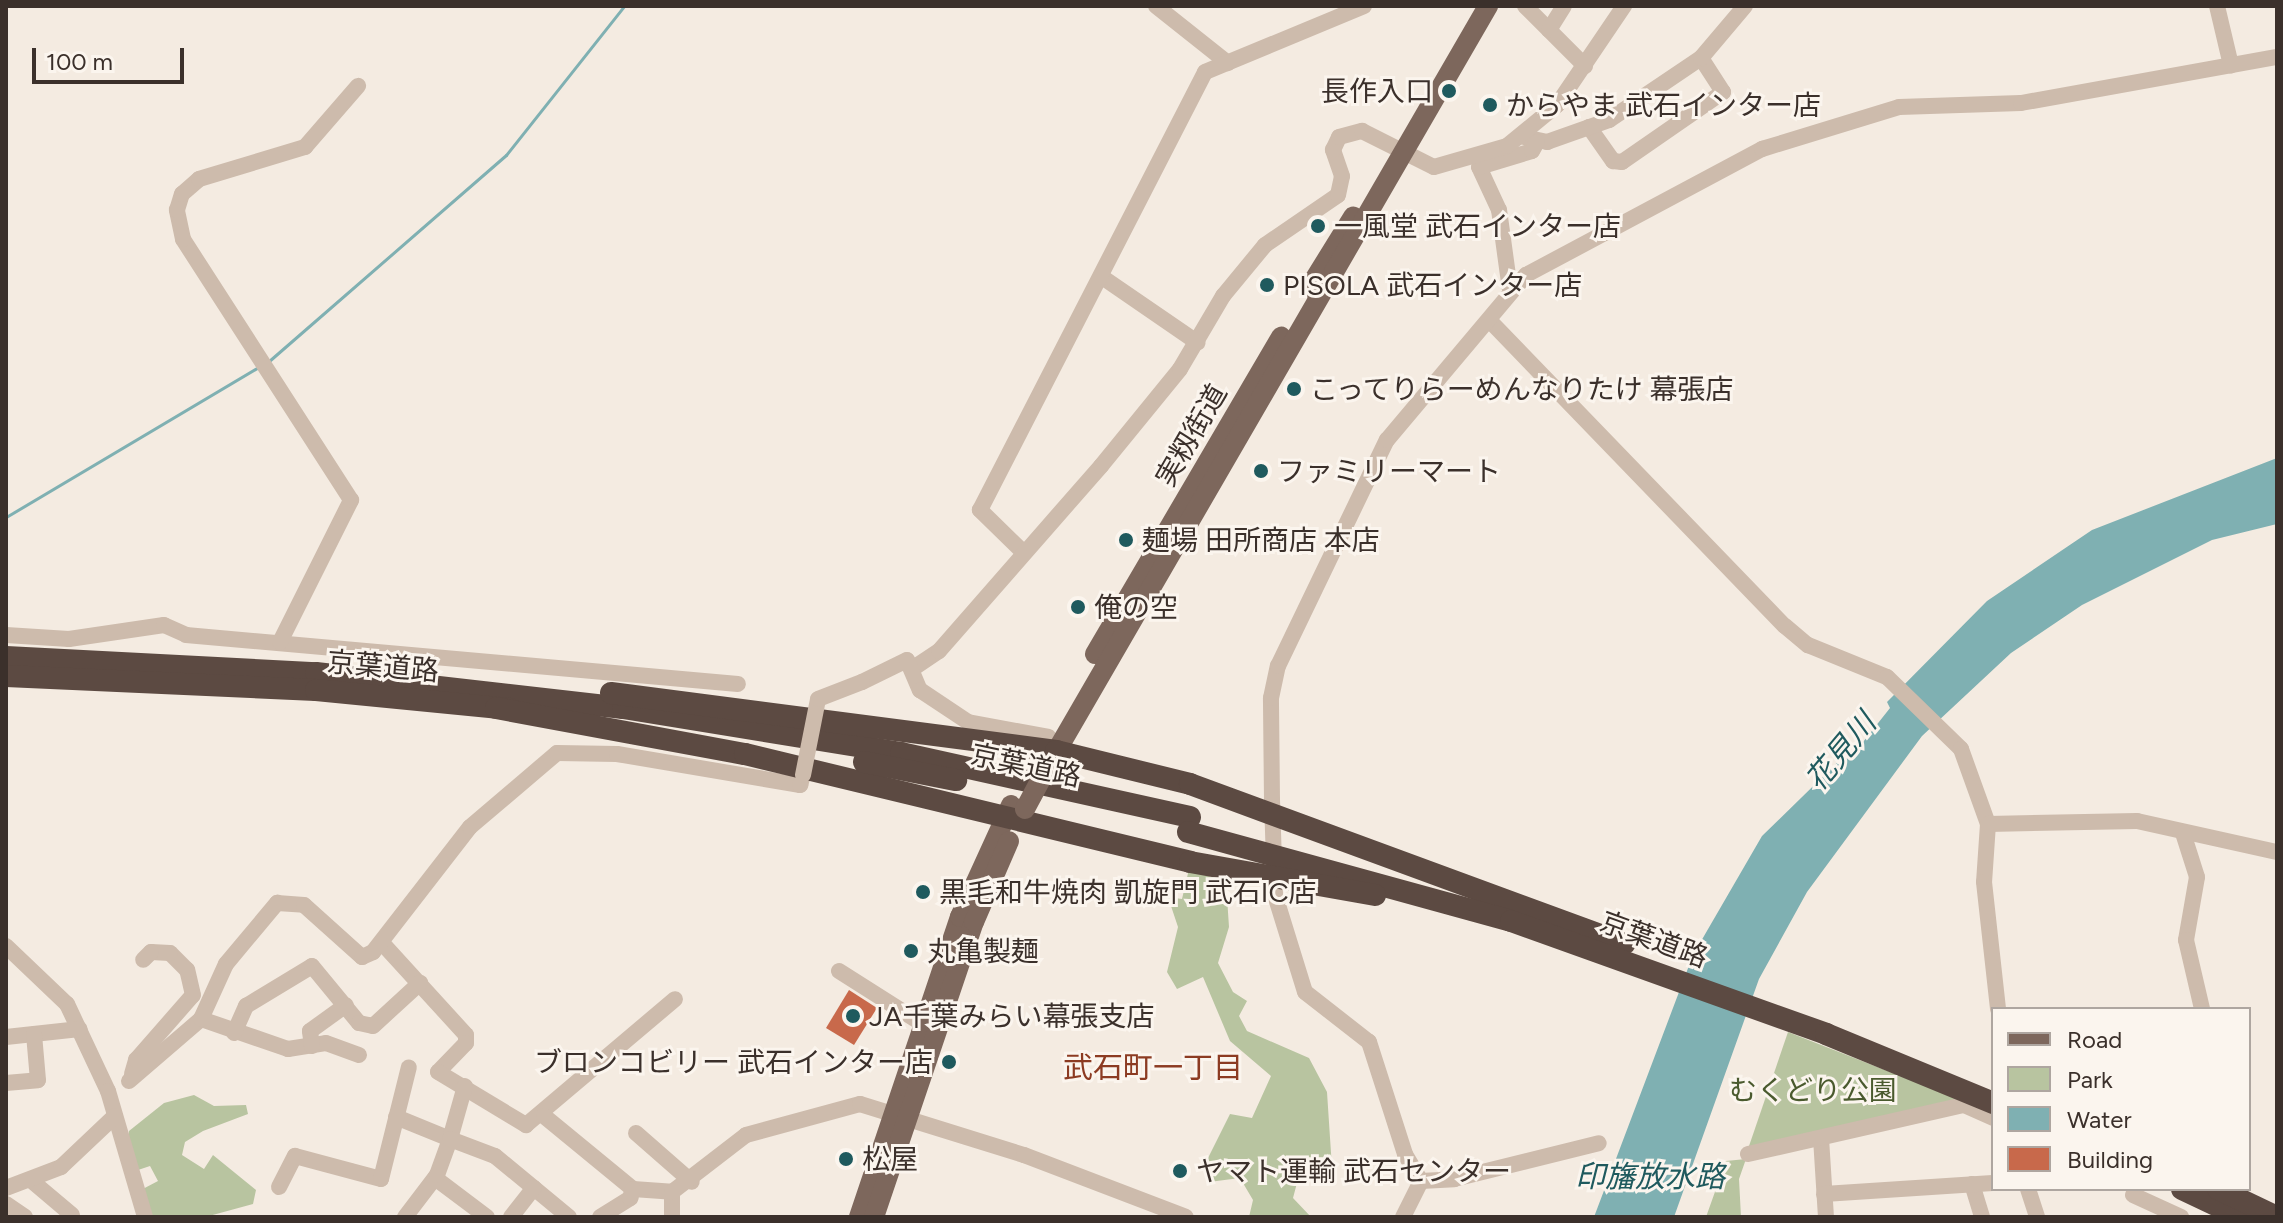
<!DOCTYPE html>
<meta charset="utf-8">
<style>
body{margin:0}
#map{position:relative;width:2283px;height:1223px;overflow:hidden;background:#f4ebe1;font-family:Figtree,"Noto Sans JP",sans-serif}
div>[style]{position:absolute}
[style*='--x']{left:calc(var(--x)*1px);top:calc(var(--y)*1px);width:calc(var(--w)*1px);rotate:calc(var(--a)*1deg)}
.green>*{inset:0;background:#b8c4a0}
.water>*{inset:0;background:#7fb0b2}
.stream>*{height:3px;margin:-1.5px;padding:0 1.5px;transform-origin:1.5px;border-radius:1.5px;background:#7fb0b2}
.building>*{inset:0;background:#c8694b}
.minor>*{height:16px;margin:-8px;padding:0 8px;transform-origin:8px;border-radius:8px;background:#cdbbac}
.major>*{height:20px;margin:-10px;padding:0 10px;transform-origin:10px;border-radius:10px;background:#7d675c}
.highway>*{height:22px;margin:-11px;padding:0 11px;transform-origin:11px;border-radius:11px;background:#5c4a42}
.minor-bridge>*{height:16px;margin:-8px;padding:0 8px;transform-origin:8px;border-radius:8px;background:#cdbbac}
.major-bridge>*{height:20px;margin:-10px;padding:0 10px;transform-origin:10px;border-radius:10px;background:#7d675c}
.highway-bridge>*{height:22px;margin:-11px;padding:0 11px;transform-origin:11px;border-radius:11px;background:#5c4a42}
.dots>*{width:22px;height:22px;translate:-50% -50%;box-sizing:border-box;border:4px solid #fbf5ee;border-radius:50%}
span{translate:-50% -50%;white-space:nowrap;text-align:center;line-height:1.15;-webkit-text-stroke:6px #fbf5ee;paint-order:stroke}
.poi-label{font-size:28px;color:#3b302b}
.right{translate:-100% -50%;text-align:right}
.left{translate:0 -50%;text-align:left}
.street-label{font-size:28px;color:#3b302b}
.park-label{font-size:28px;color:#4a5a2e}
.water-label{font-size:30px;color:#1f5a5e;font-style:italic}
.neighbourhood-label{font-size:30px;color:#8c3b22}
.frame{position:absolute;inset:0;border:8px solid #3b302b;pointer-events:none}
.legend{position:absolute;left:1991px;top:1007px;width:260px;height:184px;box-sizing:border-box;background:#fbf5ee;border:2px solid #aea6a0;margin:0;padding:10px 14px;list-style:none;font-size:24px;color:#3b302b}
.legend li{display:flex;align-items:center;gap:16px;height:40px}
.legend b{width:40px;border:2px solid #aea6a0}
.scale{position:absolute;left:32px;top:48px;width:152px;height:36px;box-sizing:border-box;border:4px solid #3b302b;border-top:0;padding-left:10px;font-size:24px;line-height:28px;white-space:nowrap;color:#3b302b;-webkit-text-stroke:6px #fbf5ee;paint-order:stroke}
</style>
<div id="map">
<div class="green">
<i style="clip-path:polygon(1189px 869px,1226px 882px,1229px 927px,1218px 963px,1233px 992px,1247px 1001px,1239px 1016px,1247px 1031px,1309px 1058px,1327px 1092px,1332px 1168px,1301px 1168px,1293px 1198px,1311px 1217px,1249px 1217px,1253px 1200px,1240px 1178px,1209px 1182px,1207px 1160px,1230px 1114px,1252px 1118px,1271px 1076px,1230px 1041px,1203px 977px,1177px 989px,1167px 972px,1178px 927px,1168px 897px,1182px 899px)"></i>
<i style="clip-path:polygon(1788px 1032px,1964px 1101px,1748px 1149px)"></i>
<i style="clip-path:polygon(194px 1095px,214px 1106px,246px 1105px,248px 1114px,203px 1131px,185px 1142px,182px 1155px,204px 1169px,213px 1155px,256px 1190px,253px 1204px,209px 1216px,139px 1217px,139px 1191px,158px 1181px,150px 1166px,138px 1170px,126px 1158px,129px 1131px,164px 1103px)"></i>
<i style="clip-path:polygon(1746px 1159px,1739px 1179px,1741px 1217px,1706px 1217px,1726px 1161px)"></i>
</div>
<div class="water">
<i style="clip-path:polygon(2277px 458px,2277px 524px,2212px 540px,2082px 605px,2011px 653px,1922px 736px,1807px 892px,1759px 979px,1674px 1217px,1594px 1217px,1693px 955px,1762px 836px,1847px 753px,1852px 756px,1890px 708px,1887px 702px,1987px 601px,2092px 530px)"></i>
</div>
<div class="stream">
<i style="--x:269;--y:361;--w:314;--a:-41"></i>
<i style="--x:506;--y:155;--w:190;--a:-51.6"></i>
<i style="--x:6;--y:517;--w:294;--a:-30.7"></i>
</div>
<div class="building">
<i style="clip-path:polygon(849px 990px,877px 1008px,854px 1045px,826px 1028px)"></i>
</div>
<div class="minor">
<i style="--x:1156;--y:6;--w:92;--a:38.4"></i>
<i style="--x:1525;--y:6;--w:85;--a:45"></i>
<i style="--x:2217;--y:6;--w:61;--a:76.7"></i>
<i style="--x:1549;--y:30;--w:28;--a:-58"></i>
<i style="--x:1589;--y:127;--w:42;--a:54.8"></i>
<i style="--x:1613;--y:161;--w:9;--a:6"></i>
<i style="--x:1622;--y:162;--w:123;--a:-34.7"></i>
<i style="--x:1723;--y:92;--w:40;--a:-122.9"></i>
<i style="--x:1524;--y:137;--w:24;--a:12"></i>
<i style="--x:1547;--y:142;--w:66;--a:-19.5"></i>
<i style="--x:1609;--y:120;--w:111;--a:-34"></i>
<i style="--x:1701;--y:58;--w:68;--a:-49.8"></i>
<i style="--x:1102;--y:277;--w:116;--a:34.5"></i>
<i style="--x:1510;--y:290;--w:81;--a:-97.8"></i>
<i style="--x:1499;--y:210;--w:47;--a:-114.9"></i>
<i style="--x:1479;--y:167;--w:55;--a:-16.8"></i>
<i style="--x:1532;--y:151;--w:10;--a:-61"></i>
<i style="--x:1490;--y:321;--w:424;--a:46"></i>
<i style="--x:1785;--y:626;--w:30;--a:40"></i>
<i style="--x:1808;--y:645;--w:85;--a:22.1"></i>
<i style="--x:1887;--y:677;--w:103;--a:44.2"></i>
<i style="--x:1961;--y:749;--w:80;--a:70.2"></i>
<i style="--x:1988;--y:824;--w:58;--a:93.9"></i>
<i style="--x:1984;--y:882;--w:128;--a:83.7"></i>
<i style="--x:1022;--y:551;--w:59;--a:-135.7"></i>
<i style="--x:980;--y:510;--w:492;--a:-62.8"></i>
<i style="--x:1205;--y:72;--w:172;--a:-22.5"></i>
<i style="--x:6;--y:635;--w:63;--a:3.6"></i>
<i style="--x:69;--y:639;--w:96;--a:-8.4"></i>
<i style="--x:164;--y:625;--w:24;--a:24"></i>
<i style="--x:186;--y:635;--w:554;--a:5.07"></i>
<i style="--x:280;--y:642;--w:159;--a:-63.4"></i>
<i style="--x:351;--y:500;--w:310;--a:-122.8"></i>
<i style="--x:183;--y:239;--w:30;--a:-102"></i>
<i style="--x:177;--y:210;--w:17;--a:-73"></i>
<i style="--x:182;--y:194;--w:23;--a:-41"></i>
<i style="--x:199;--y:179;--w:111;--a:-16.8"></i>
<i style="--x:305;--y:147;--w:81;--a:-49"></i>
<i style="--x:915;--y:667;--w:29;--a:-34"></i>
<i style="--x:939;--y:651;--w:246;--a:-48.8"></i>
<i style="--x:1101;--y:466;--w:125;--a:-50.8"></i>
<i style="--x:1180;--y:369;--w:85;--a:-59.5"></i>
<i style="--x:1223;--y:296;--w:66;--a:-50.5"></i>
<i style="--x:1265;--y:245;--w:88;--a:-34.4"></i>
<i style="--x:1338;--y:195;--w:19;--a:-78"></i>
<i style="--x:1342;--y:176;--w:28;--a:-109"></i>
<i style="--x:1333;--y:150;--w:14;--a:-65"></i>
<i style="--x:1339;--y:137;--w:24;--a:-15"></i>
<i style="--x:1362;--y:131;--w:80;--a:26.6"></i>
<i style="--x:1434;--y:167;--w:76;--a:-16"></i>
<i style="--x:1507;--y:146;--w:65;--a:-39.4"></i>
<i style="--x:1557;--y:105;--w:120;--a:-55.9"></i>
<i style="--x:862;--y:682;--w:50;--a:-26.1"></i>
<i style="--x:907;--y:660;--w:33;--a:67"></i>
<i style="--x:920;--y:690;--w:58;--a:33.7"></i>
<i style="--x:968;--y:722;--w:82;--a:10.5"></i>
<i style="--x:1988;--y:824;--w:149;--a:-1.2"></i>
<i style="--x:2137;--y:821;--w:143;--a:12.5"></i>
<i style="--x:2183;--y:833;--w:46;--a:72.3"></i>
<i style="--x:2197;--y:877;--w:64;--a:99.9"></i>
<i style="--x:2186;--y:940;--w:71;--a:76.9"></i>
<i style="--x:383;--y:944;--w:123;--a:47.6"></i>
<i style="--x:466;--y:1035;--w:8;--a:90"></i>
<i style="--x:466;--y:1043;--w:40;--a:134"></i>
<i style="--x:438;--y:1072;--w:103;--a:31.1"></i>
<i style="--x:526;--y:1125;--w:195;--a:-40.2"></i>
<i style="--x:6;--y:946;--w:84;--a:43.6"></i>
<i style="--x:67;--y:1004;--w:96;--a:64.8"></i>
<i style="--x:108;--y:1091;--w:131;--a:73.6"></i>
<i style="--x:839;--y:971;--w:101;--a:32.4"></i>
<i style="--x:201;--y:1019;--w:92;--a:19"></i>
<i style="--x:288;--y:1049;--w:38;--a:-9"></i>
<i style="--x:326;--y:1043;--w:35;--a:20"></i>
<i style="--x:234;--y:1033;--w:30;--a:-66"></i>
<i style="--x:246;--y:1006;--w:77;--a:-31.2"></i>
<i style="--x:312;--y:966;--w:74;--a:50.5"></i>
<i style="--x:359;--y:1023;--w:14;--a:12"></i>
<i style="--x:373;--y:1026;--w:64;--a:-42.5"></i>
<i style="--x:6;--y:1037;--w:74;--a:-6.2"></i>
<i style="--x:312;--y:1046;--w:15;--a:-98"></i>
<i style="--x:310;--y:1031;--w:44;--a:-35.8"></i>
<i style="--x:132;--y:1074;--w:15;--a:-74"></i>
<i style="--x:136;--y:1060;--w:86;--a:-48.8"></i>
<i style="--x:193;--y:995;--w:26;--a:-103"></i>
<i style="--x:187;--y:970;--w:24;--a:-135"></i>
<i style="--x:170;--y:953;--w:19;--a:-177"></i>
<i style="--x:151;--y:952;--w:11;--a:135"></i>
<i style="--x:129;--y:1081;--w:95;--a:-40.7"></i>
<i style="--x:201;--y:1019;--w:60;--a:-65.6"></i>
<i style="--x:226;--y:964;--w:80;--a:-50.1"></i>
<i style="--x:277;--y:903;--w:27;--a:4"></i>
<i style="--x:304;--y:905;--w:78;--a:41.9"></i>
<i style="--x:362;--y:957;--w:12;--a:-24"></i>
<i style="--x:373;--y:952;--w:158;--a:-52.2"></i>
<i style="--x:470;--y:827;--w:114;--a:-40.4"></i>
<i style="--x:557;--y:753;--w:60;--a:1"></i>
<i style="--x:617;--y:754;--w:186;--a:9.6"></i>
<i style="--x:800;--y:785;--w:10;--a:-73"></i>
<i style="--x:6;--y:1083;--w:32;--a:-5"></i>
<i style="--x:38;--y:1080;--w:46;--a:-95"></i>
<i style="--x:544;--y:1116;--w:115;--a:39.4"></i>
<i style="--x:633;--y:1189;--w:39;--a:4"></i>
<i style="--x:396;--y:1117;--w:58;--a:22.2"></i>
<i style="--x:450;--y:1139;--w:55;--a:-74.2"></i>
<i style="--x:636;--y:1133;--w:74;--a:41.2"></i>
<i style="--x:1821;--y:1138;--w:79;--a:86.4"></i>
<i style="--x:1748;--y:1154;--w:221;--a:-12.8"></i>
<i style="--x:1964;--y:1105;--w:32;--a:24"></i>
<i style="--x:435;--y:1178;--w:65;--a:36.9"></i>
<i style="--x:1421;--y:1181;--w:33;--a:-3"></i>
<i style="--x:1454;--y:1179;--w:149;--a:-13.9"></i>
<i style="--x:33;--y:1182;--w:51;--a:40.2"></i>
<i style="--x:1972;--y:1184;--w:34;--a:73"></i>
<i style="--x:279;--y:1187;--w:35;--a:-63"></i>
<i style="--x:295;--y:1156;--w:89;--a:15"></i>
<i style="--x:381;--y:1179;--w:115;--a:-76"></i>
<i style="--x:6;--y:1188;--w:59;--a:-20.9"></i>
<i style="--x:61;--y:1167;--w:74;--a:-43.4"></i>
<i style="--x:2028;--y:1189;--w:29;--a:72"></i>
<i style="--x:1824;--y:1194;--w:169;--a:-3.7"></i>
<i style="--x:2133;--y:1195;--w:53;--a:24.6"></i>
<i style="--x:6;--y:1204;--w:23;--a:34"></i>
<i style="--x:405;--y:1217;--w:53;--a:-52.7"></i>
<i style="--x:437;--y:1175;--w:38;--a:-70"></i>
<i style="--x:450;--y:1139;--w:48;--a:20.7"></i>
<i style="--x:495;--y:1156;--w:96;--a:39.5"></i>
<i style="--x:511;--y:1217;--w:37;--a:-52"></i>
<i style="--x:600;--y:1217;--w:36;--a:-32"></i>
<i style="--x:630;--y:1198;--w:9;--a:-72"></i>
<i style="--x:672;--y:1217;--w:25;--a:-90"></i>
<i style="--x:672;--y:1192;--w:93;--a:-37.6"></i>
<i style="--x:746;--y:1135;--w:118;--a:-15.2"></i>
<i style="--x:860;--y:1104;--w:172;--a:17.3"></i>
<i style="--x:1024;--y:1155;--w:173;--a:20.9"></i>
<i style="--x:1403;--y:1217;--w:40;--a:-63.4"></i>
<i style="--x:1421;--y:1181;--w:31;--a:-121"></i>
<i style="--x:1405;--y:1154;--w:118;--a:-107.8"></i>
<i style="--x:1369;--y:1042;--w:81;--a:-142"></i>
<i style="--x:1305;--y:992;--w:102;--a:-107.2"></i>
<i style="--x:1275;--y:895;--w:95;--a:-91.8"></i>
<i style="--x:1272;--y:800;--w:102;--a:-90.6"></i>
<i style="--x:1271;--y:698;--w:33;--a:-78"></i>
<i style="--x:1278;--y:666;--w:251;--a:-64.3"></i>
<i style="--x:1387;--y:440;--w:216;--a:-49.9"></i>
<i style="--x:1526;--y:275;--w:268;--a:-28.1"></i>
<i style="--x:1762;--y:149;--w:143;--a:-17"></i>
<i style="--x:1899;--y:107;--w:122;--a:-1.9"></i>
<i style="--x:2021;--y:103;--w:260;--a:-10.2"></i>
</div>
<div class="major">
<i style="--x:1309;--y:288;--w:84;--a:-58.2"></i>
<i style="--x:1095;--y:654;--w:368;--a:-59.6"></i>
<i style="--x:1049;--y:764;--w:876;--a:-59.92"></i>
<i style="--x:859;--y:1217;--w:317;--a:-71.4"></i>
<i style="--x:960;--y:917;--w:123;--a:-65.5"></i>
<i style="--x:874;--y:1217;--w:311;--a:-71.3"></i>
<i style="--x:974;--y:922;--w:88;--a:-66.6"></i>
</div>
<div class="highway">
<i style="--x:6;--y:657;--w:310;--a:3"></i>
<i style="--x:316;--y:673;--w:309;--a:6.5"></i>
<i style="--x:623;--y:708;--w:282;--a:9.2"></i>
<i style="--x:901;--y:753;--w:296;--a:12.5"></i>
<i style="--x:6;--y:676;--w:310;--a:2.6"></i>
<i style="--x:316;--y:690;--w:195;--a:5.6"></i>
<i style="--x:611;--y:693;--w:449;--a:7.4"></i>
<i style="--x:1056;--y:751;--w:138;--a:13.8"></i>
<i style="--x:496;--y:708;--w:253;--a:10.5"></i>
<i style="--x:745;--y:754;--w:458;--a:13.6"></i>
<i style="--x:864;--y:762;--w:94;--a:11.1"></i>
<i style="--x:2182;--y:1189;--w:65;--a:25.4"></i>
<i style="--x:2218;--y:1189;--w:65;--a:25.4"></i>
</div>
<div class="minor-bridge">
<i style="--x:803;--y:775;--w:77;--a:-78.8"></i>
<i style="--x:818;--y:699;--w:47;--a:-21.1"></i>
</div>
<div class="major-bridge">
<i style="--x:1025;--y:809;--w:47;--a:-61.8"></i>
</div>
<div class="highway-bridge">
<i style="--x:1190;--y:784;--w:463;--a:20.2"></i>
<i style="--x:1188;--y:832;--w:335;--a:15.4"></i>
<i style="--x:1511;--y:921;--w:335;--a:19.7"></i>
<i style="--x:1826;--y:1034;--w:181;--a:22.4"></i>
<i style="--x:1190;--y:862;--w:188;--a:10.1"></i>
</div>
<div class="dots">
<i style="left:1449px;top:91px;background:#1f5a5e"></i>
<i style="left:1490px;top:105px;background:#1f5a5e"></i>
<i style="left:1318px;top:226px;background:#1f5a5e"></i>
<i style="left:1267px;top:285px;background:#1f5a5e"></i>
<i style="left:1294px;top:389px;background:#1f5a5e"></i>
<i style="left:1261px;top:471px;background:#1f5a5e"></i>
<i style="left:1126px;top:540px;background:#1f5a5e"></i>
<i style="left:1078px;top:607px;background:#1f5a5e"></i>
<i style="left:923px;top:892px;background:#1f5a5e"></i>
<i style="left:911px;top:951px;background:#1f5a5e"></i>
<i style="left:853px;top:1016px;background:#1f5a5e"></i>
<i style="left:949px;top:1062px;background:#1f5a5e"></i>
<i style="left:846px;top:1159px;background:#1f5a5e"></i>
<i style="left:1180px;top:1171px;background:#1f5a5e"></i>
</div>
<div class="poi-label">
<span class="right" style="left:1433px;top:91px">長作入口</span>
<span class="left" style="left:1506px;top:105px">からやま 武石インター店</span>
<span class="left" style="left:1334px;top:226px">一風堂 武石インター店</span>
<span class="left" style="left:1283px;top:285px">PISOLA 武石インター店</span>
<span class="left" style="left:1310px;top:389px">こってりらーめんなりたけ 幕張店</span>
<span class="left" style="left:1277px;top:471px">ファミリーマート</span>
<span class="left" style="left:1142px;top:540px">麺場 田所商店 本店</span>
<span class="left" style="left:1094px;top:607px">俺の空</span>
<span class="left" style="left:939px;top:892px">黒毛和牛焼肉 凱旋門 武石IC店</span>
<span class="left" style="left:927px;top:951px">丸亀製麺</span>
<span class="left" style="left:869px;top:1016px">JA千葉みらい幕張支店</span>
<span class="right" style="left:933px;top:1062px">ブロンコビリー 武石インター店</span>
<span class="left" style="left:862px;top:1159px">松屋</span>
<span class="left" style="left:1196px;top:1171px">ヤマト運輸 武石センター</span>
</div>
<div class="street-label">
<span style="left:1191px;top:435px;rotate:-60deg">実籾街道</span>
<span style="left:383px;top:666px;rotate:5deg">京葉道路</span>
<span style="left:1026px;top:765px;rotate:12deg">京葉道路</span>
<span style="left:1654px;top:939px;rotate:20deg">京葉道路</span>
</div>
<div class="park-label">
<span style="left:1813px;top:1090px">むくどり公園</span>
</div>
<div class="water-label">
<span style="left:1841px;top:752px;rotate:-50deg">花見川</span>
<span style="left:1650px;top:1177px">印旛放水路</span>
</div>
<div class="neighbourhood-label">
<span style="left:1153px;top:1068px">武石町一丁目</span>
</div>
<div class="frame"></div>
<ul class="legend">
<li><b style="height:10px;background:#7d675c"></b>Road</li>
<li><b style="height:22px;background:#b8c4a0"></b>Park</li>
<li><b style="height:22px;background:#7fb0b2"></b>Water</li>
<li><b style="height:22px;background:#c8694b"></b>Building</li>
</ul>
<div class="scale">100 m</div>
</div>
